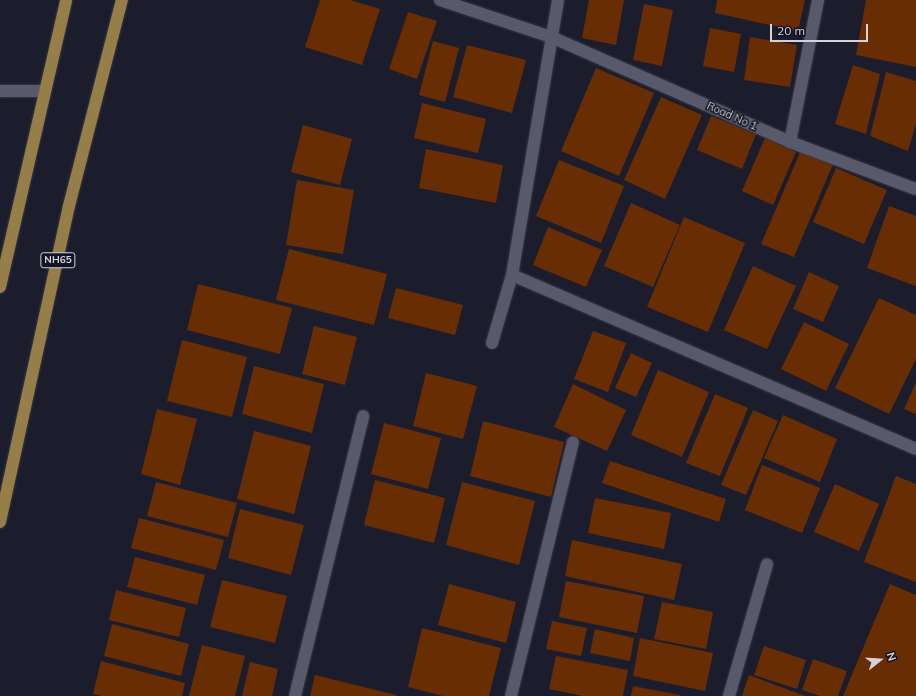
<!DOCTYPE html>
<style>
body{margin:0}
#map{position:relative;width:916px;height:696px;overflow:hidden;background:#1c1d2c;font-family:Mulish,sans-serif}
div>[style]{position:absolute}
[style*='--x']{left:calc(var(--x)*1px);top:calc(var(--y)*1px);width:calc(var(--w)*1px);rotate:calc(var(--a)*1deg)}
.building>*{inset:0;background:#692d03}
.roads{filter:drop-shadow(0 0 1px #383844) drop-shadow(0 0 1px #383844)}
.minor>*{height:12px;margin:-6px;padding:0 6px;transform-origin:6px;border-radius:6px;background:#58596a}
.trunk>*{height:12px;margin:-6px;padding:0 6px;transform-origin:6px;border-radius:6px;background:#957e47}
span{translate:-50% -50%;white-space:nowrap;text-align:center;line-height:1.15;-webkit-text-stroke:3px #131422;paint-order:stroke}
.shield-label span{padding:1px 3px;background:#131422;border:1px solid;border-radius:3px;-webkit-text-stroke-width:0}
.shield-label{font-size:10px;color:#d2d3dd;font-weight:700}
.street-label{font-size:11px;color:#d2d3dd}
.north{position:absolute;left:860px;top:640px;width:40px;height:40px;-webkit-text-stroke:3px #131422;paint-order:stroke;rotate:73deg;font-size:11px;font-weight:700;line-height:16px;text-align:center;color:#d2d3dd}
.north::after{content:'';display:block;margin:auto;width:14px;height:18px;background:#d2d3dd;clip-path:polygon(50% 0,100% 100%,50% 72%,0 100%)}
.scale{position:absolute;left:770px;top:24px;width:98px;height:18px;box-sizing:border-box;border:2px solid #d2d3dd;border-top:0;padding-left:5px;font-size:12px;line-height:14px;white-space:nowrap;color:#d2d3dd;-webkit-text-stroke:3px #131422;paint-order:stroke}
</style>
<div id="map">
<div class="building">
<i style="clip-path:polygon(320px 0,350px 0,380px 9px,362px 65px,305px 47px)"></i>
<i style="clip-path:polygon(589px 0,624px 0,616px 45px,582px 38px)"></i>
<i style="clip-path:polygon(717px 0,805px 0,798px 31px,715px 13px)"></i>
<i style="clip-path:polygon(866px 0,916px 0,916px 67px,856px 55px)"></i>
<i style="clip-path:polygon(644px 4px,673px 10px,662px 66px,633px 60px)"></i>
<i style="clip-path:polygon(408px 12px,437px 21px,417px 79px,389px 69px)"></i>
<i style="clip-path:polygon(710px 28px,741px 34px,734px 72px,703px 66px)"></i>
<i style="clip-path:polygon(750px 37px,797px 45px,790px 87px,744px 80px)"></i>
<i style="clip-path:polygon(433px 41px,459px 48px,445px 102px,419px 95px)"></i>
<i style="clip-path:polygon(467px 45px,526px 60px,512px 113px,453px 97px)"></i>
<i style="clip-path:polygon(853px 65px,880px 74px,866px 134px,835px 124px)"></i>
<i style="clip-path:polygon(596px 68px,654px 93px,619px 176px,561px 151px)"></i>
<i style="clip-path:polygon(886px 72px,916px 81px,916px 124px,908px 151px,870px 136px)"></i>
<i style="clip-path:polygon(661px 97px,702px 115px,665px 199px,624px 180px)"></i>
<i style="clip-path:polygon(422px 103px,486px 119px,478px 153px,414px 138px)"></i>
<i style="clip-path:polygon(711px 116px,756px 134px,742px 169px,697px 150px)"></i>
<i style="clip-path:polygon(303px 125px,352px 139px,340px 185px,291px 172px)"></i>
<i style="clip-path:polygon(765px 138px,796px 152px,773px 205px,742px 191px)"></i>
<i style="clip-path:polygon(426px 149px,503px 165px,496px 203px,419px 188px)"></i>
<i style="clip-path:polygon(801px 150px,833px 164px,794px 257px,761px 244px)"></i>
<i style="clip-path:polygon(559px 160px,624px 186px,601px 243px,536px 216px)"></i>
<i style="clip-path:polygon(836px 168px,887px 190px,864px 244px,813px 222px)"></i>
<i style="clip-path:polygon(297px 180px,354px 190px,343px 254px,286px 245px)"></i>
<i style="clip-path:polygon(631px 203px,680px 225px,653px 287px,604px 266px)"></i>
<i style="clip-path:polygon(889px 206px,916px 216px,916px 286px,867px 268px)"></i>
<i style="clip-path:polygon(684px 217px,745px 243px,708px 332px,647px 307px)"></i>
<i style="clip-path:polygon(548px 227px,602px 250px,586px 287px,533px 265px)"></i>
<i style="clip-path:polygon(289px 249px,387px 274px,374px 325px,276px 300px)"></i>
<i style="clip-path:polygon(753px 266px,796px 286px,767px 349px,724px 330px)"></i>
<i style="clip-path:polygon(809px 272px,839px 286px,823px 322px,793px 309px)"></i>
<i style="clip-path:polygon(198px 284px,292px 308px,280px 354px,187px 330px)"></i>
<i style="clip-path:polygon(396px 288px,463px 305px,455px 335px,388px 318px)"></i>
<i style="clip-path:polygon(879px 298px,916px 315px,916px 359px,889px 414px,835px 388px)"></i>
<i style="clip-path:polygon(804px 322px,849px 344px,826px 391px,781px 369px)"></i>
<i style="clip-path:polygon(314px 326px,357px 337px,345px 385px,302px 374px)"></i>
<i style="clip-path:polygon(593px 331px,626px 343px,608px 392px,574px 379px)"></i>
<i style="clip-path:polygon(182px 340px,247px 357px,232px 417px,167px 401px)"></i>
<i style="clip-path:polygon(631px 353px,652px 363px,636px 397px,615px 388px)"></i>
<i style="clip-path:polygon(254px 366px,324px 384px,312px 433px,242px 414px)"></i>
<i style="clip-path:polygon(658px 370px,709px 392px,682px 457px,631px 435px)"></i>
<i style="clip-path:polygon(426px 373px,477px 386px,463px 439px,413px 426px)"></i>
<i style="clip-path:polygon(916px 382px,916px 414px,904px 409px)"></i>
<i style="clip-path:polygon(573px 384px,626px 410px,607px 451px,554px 427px)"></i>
<i style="clip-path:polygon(715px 394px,748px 408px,720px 476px,686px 463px)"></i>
<i style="clip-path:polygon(157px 409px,197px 419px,180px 485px,141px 474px)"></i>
<i style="clip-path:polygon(753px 410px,778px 421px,746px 495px,721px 485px)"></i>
<i style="clip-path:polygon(783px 415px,837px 439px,820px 482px,764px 458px)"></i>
<i style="clip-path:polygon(483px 421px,564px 442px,551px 497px,470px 476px)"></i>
<i style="clip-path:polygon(384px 423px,441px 438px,428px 489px,371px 474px)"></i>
<i style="clip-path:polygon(254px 431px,311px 446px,294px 514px,237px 499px)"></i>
<i style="clip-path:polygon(610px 461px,726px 499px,719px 522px,602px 483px)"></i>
<i style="clip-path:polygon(762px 465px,820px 488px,802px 533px,745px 510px)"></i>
<i style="clip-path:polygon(896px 476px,916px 484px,916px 582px,864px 562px)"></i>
<i style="clip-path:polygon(375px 480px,445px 498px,434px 543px,364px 525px)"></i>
<i style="clip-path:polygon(156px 482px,237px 503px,228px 537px,147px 516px)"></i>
<i style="clip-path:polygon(462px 482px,535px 501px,519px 565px,446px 545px)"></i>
<i style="clip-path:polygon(835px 484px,879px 504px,859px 551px,814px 532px)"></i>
<i style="clip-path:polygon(595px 498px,671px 513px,664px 549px,588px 533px)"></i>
<i style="clip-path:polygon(240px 509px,304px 525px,291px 575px,228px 558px)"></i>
<i style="clip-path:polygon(139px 518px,224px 540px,216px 570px,131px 548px)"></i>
<i style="clip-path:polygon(572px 540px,682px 564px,674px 600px,565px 576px)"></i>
<i style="clip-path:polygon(135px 557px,205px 575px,197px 605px,127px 587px)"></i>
<i style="clip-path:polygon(222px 580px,287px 596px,275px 643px,210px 627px)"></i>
<i style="clip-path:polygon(566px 581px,644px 596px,637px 633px,559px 617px)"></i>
<i style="clip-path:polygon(449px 584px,516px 602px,506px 643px,438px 625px)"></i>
<i style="clip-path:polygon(890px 584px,916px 595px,916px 696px,843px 696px)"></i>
<i style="clip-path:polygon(116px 590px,186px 608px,179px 637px,109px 620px)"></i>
<i style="clip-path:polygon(662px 602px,713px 612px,706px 649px,654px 639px)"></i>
<i style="clip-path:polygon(552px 621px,587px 628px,581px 656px,546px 649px)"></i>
<i style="clip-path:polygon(112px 624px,189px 644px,181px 676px,104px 656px)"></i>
<i style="clip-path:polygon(422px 628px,501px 648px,489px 696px,443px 696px,408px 687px)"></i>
<i style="clip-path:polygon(595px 629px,634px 638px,630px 661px,590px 653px)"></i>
<i style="clip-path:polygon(640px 638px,713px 653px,705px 691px,633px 676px)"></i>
<i style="clip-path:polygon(202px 645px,245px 656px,235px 696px,189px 696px)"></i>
<i style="clip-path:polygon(764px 646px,806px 660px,797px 689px,754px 675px)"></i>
<i style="clip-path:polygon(556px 656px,628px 670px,623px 696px,583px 696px,549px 689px)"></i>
<i style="clip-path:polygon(813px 659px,847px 671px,838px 696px,820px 696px,802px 690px)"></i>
<i style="clip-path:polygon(101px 661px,185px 683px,182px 696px,102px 696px,93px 694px)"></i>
<i style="clip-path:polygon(250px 662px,278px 669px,272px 696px,242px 696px)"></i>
<i style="clip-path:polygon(315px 675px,396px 695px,396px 696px,310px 696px)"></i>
<i style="clip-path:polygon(749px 675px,805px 696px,742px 696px)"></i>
<i style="clip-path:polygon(633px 686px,680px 695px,680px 696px,631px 696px)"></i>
</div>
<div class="roads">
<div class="minor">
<i style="--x:440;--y:0;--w:117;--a:18.4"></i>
<i style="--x:551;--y:37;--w:261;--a:23.7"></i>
<i style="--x:790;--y:142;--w:134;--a:20.5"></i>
<i style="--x:0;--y:91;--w:45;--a:0"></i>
<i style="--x:790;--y:142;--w:145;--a:-78.8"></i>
<i style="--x:512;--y:275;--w:440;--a:23.3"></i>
<i style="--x:492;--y:343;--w:71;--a:-73.6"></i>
<i style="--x:512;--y:275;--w:279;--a:-80.5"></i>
<i style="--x:295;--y:696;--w:288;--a:-76.3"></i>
<i style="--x:511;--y:696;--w:261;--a:-76.3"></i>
<i style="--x:729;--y:696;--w:137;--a:-73.9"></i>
</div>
<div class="trunk">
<i style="--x:0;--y:287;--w:294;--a:-77"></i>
<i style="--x:0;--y:522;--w:323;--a:-77.7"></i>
<i style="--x:69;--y:206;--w:213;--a:-75.6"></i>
</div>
</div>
<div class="shield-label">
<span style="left:58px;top:260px">NH65</span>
</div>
<div class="street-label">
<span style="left:732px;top:116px;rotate:24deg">Road No 1</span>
</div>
<div class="north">N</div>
<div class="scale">20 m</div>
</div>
